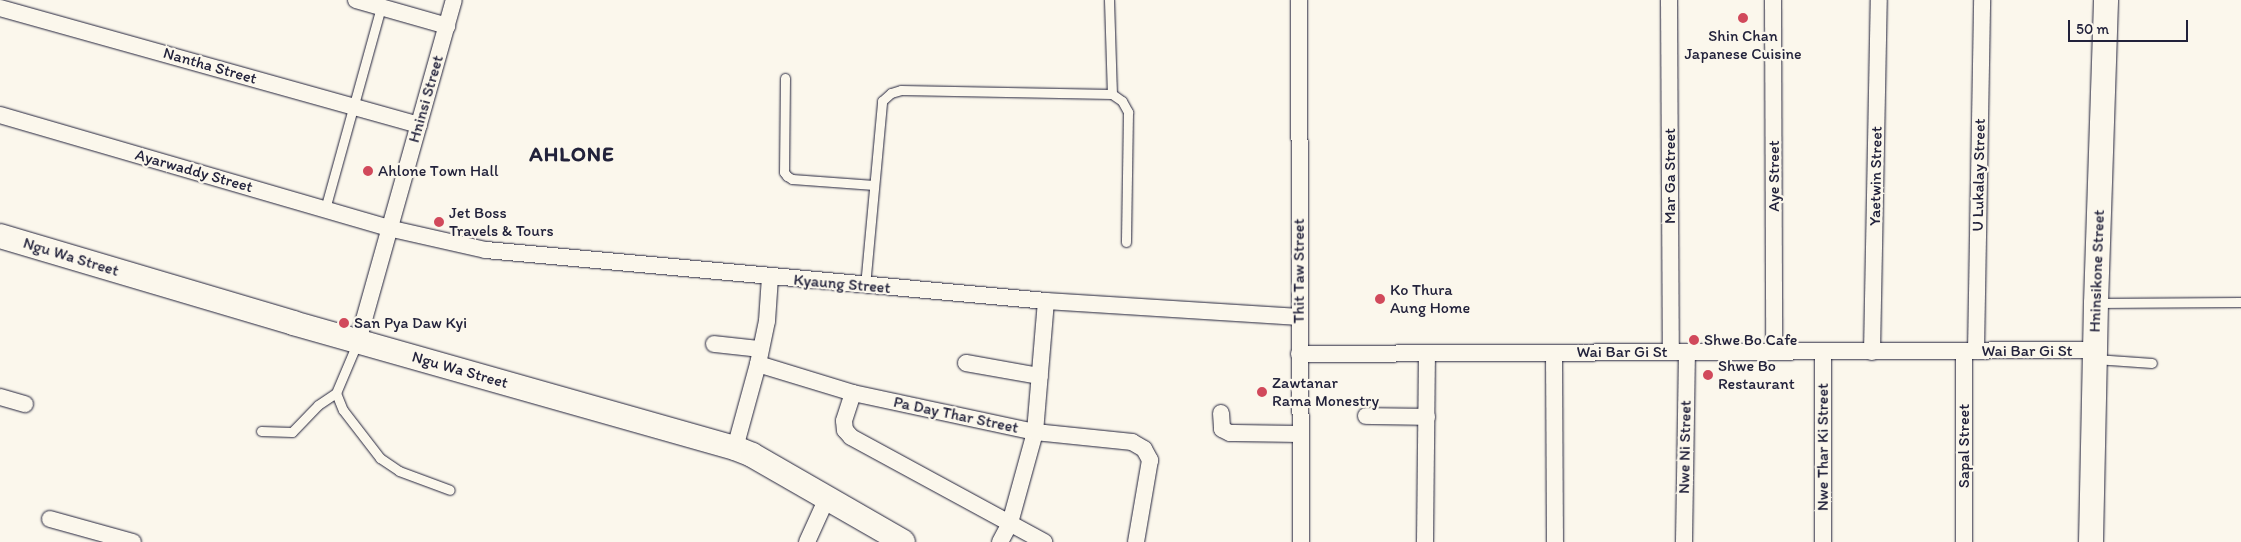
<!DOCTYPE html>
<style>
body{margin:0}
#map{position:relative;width:2241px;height:542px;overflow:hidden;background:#fbf7ec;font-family:Itim,sans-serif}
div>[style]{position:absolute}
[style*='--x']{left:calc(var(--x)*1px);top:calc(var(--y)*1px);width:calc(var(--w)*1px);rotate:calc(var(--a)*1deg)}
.roads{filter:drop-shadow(0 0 1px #22223b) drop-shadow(0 0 1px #22223b)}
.lane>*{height:9px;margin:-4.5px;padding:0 4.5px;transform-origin:4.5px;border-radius:4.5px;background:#fbf7ec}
.street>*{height:16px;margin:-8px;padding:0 8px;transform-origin:8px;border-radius:8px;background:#fbf7ec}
.secondary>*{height:24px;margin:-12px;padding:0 12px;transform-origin:12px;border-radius:12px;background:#fbf7ec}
.dots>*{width:14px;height:14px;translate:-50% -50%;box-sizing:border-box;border:2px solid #fbf7ec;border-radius:50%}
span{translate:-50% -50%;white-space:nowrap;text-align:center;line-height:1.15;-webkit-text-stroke:4.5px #fbf7ec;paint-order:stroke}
.poi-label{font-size:16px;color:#22223b}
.left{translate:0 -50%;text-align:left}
.street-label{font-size:16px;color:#22223b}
.district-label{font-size:21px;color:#22223b;font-weight:700;letter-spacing:1px}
.scale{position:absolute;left:2068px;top:20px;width:120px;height:22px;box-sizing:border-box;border:2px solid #22223b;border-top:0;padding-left:6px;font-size:15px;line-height:18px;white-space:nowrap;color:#22223b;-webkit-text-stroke:4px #fbf7ec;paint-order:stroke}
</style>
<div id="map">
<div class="roads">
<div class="lane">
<i style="--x:1109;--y:0;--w:94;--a:88.2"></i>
<i style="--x:785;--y:78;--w:94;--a:90.6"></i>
<i style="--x:784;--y:172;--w:5;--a:53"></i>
<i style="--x:787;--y:176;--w:6;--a:31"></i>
<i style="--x:792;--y:179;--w:82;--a:4.2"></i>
<i style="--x:325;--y:209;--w:210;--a:-74.5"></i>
<i style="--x:865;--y:286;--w:186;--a:-84.7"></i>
<i style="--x:882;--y:101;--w:12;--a:-42"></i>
<i style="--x:891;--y:93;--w:10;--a:-17"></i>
<i style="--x:901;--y:90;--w:211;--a:1.1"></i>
<i style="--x:1112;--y:94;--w:12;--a:35"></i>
<i style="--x:1122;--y:101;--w:13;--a:61"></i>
<i style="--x:1128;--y:112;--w:130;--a:90.9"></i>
<i style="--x:2096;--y:303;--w:145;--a:-0.4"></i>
<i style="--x:358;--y:341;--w:56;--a:112.9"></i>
<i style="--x:336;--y:393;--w:18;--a:68"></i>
<i style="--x:343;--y:410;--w:61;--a:52.4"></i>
<i style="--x:380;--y:458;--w:23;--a:34"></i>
<i style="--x:399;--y:471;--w:54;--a:20.4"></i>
<i style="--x:2095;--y:359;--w:57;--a:4"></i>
<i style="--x:261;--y:431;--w:31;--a:2"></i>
<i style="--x:292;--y:432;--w:37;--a:-46"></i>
<i style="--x:318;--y:405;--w:22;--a:-34"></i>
</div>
<div class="street">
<i style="--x:356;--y:0;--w:95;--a:15.9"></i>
<i style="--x:1299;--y:0;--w:542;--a:89.79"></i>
<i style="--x:1669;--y:0;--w:352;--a:89.7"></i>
<i style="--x:1773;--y:0;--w:352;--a:89.8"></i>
<i style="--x:0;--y:8;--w:435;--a:15.6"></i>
<i style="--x:0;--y:115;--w:404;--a:16.2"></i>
<i style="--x:388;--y:228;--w:100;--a:12.7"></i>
<i style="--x:486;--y:250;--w:562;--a:5.2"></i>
<i style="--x:1046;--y:301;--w:254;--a:3.6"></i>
<i style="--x:358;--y:341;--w:354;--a:-74.3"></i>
<i style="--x:714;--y:344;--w:46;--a:6.2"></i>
<i style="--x:1976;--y:351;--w:351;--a:-89"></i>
<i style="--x:1872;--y:352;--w:352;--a:-88.9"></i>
<i style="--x:1554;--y:353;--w:189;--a:89.7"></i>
<i style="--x:1299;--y:354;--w:796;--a:-0.29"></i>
<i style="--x:966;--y:363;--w:75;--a:10"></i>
<i style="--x:758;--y:364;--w:99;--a:17"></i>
<i style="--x:853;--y:393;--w:186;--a:12.1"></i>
<i style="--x:1035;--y:432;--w:98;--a:5.9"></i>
<i style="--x:1132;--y:442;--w:14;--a:30"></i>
<i style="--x:1144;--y:449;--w:13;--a:61"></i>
<i style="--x:1150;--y:460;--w:83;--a:99.7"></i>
<i style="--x:853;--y:393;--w:29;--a:108"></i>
<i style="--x:844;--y:421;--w:9;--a:84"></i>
<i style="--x:845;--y:430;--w:9;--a:49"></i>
<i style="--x:851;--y:437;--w:220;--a:28.5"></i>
<i style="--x:0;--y:397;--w:26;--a:16"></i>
<i style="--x:1221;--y:413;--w:16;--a:86"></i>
<i style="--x:1222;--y:429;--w:9;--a:27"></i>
<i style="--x:1230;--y:433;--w:70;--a:0.8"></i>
<i style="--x:1366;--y:416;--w:61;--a:0.9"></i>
<i style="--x:735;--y:448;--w:87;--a:-74.7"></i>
<i style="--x:758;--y:364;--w:44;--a:-78.2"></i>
<i style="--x:767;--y:321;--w:44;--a:-86.1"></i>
<i style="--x:50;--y:519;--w:86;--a:15.5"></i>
<i style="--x:807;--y:542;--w:48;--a:-65.6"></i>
<i style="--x:1000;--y:542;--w:21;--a:-62"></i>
<i style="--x:1010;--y:523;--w:94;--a:-74.6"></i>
<i style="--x:1035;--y:432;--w:131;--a:-85.2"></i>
<i style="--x:1425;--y:542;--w:189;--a:-89.4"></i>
<i style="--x:1684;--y:542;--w:190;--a:-89.1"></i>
<i style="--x:1823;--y:542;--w:190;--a:-90"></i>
<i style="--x:1964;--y:542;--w:191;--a:-90"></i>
</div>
<div class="secondary">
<i style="--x:0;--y:236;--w:306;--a:16.5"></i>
<i style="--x:293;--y:323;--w:459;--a:15.8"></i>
<i style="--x:735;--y:448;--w:18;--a:22"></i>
<i style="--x:752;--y:455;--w:174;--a:29.9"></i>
<i style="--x:2091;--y:542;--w:239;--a:-88.8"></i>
<i style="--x:2096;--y:303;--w:303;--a:-88.1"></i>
</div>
</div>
<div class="dots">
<i style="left:1743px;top:18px;background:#d1495b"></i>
<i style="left:368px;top:171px;background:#d1495b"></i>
<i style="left:439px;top:222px;background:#d1495b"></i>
<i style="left:1380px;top:299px;background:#d1495b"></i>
<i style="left:344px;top:323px;background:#d1495b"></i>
<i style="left:1694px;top:340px;background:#d1495b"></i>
<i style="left:1708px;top:375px;background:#d1495b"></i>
<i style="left:1262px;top:392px;background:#d1495b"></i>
</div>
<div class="poi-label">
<span style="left:1743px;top:45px">Shin Chan<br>Japanese Cuisine</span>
<span class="left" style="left:378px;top:171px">Ahlone Town Hall</span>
<span class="left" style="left:449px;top:222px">Jet Boss<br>Travels &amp; Tours</span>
<span class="left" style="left:1390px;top:299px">Ko Thura<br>Aung Home</span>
<span class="left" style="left:354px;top:323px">San Pya Daw Kyi</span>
<span class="left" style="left:1704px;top:340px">Shwe Bo Cafe</span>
<span class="left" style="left:1718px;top:375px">Shwe Bo<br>Restaurant</span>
<span class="left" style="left:1272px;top:392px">Zawtanar<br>Rama Monestry</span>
</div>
<div class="street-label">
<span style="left:210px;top:66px;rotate:16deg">Nantha Street</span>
<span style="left:426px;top:99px;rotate:-74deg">Hninsi Street</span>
<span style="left:194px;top:171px;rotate:16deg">Ayarwaddy Street</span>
<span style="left:1979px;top:175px;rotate:-89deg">U Lukalay Street</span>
<span style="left:1670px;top:176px;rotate:-90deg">Mar Ga Street</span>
<span style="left:1774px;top:176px;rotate:-90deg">Aye Street</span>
<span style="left:1876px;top:176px;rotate:-89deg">Yaetwin Street</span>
<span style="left:71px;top:257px;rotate:17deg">Ngu Wa Street</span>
<span style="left:1299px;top:271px;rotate:-90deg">Thit Taw Street</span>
<span style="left:2097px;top:271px;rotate:-88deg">Hninsikone Street</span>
<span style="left:842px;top:284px;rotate:5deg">Kyaung Street</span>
<span style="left:2027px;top:351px">Wai Bar Gi St</span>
<span style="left:1622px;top:352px">Wai Bar Gi St</span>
<span style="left:460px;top:370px;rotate:16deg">Ngu Wa Street</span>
<span style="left:956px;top:415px;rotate:12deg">Pa Day Thar Street</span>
<span style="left:1964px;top:446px;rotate:-90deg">Sapal Street</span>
<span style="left:1685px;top:447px;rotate:-89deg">Nwe Ni Street</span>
<span style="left:1823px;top:447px;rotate:-90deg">Nwe Thar Ki Street</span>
</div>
<div class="district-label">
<span style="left:572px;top:154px">AHLONE</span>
</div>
<div class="scale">50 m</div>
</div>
